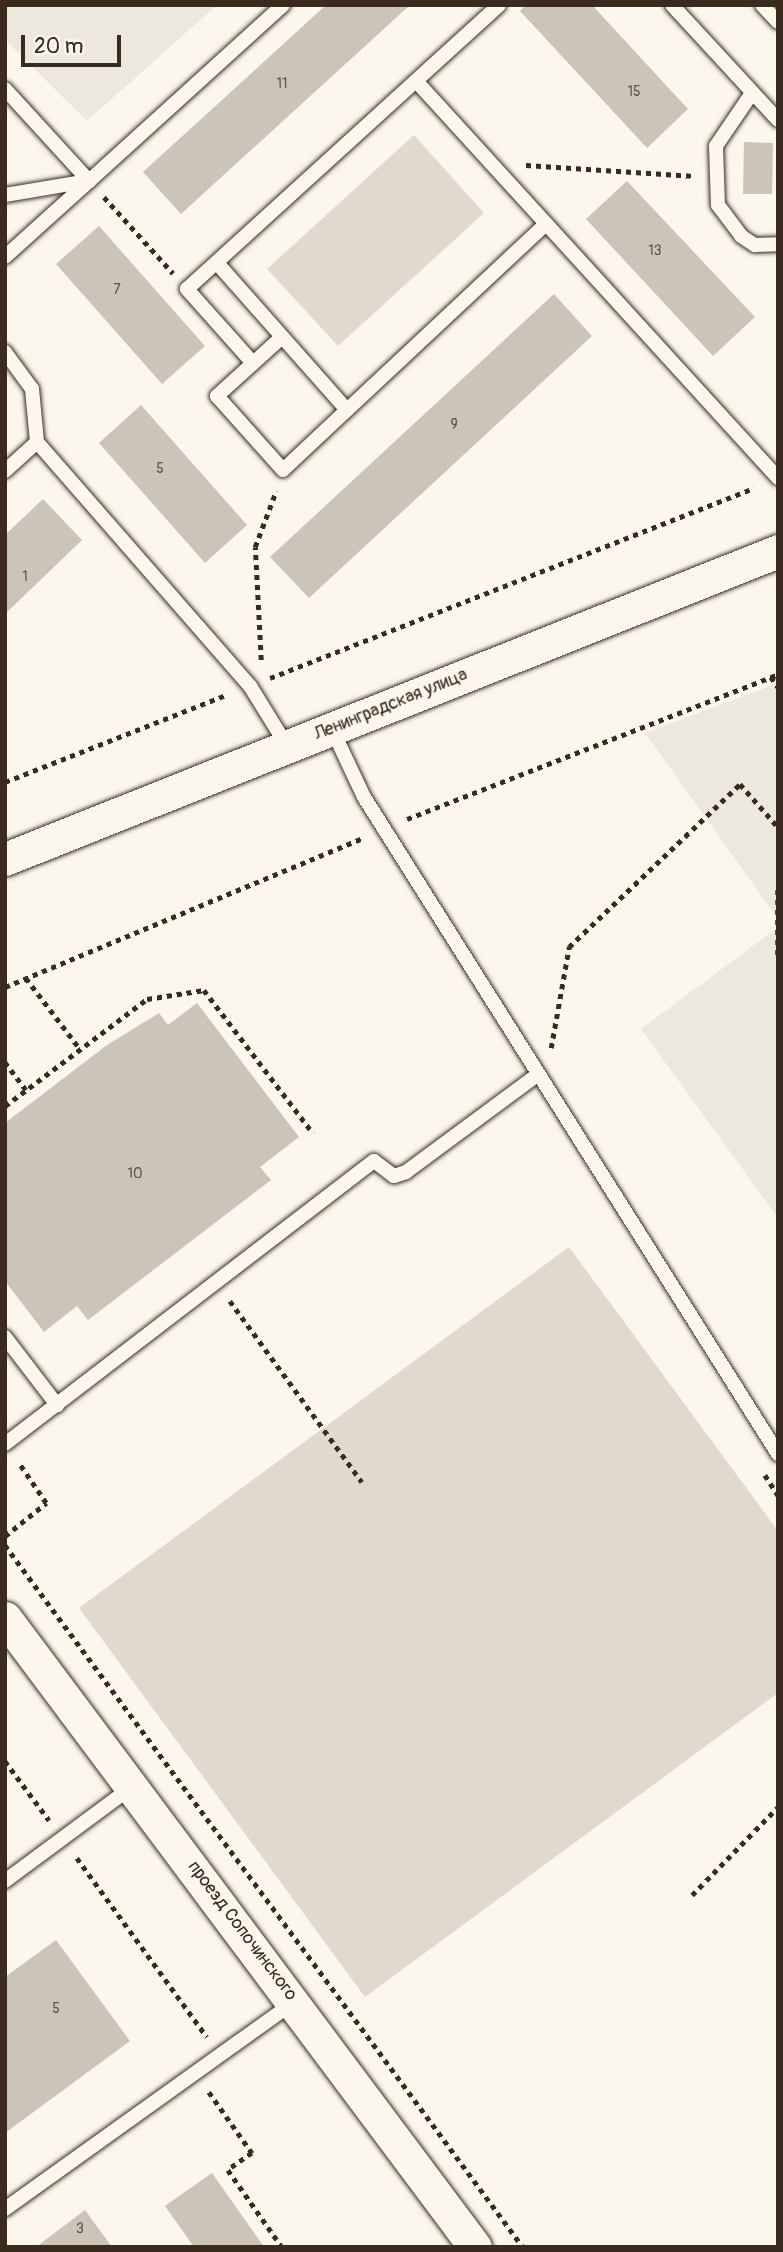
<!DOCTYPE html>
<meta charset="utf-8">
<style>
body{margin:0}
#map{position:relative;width:783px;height:2252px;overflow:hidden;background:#fbf7ec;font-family:Pangolin,sans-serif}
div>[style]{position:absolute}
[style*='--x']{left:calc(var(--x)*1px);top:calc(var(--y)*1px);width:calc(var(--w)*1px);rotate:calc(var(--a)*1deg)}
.built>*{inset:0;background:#ede8dd}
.green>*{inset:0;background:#dfd9ce}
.building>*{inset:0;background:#ccc4b9}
.path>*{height:4.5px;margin-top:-2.25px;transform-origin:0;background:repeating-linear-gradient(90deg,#3b2a1e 0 5px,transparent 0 10px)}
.roads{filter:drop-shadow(0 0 2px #3b2a1e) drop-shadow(0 0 2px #3b2a1e)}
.service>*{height:14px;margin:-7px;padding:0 7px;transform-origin:7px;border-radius:7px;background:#fbf7ec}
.tertiary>*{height:33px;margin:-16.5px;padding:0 16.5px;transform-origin:16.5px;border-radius:16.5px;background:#fbf7ec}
span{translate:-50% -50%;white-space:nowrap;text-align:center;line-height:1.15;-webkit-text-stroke:5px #fbf7ec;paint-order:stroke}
.number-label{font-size:14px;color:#5f5045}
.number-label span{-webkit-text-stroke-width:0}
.street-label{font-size:18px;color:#3b2a1e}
.frame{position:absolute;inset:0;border:7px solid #3b2a1e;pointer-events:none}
.scale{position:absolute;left:21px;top:35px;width:100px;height:32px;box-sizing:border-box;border:4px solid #3b2a1e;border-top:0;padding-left:9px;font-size:21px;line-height:24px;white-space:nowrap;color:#3b2a1e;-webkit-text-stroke:5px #fbf7ec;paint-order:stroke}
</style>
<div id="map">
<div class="built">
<i style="clip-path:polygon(5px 5px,217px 5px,87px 121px,5px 40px)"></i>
<i style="clip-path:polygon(778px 683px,778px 919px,645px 733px)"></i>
<i style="clip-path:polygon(778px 927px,778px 1218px,641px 1029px)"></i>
</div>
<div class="green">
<i style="clip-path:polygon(414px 135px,484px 213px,338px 346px,267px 269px)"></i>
<i style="clip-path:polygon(569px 1247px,778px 1531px,778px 1693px,365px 1997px,79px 1608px)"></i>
</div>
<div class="building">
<i style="clip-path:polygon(326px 5px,410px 5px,181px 214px,143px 172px)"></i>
<i style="clip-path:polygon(526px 5px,592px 5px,688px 109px,647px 148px,520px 11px)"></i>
<i style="clip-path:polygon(744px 142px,773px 143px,772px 194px,743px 194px)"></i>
<i style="clip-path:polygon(627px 181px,755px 317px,713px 356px,586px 219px)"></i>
<i style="clip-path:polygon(99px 226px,205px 346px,162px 384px,56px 264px)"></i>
<i style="clip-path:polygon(554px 294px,592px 336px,309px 598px,270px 557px)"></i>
<i style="clip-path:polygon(141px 405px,247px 525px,205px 563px,99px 443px)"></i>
<i style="clip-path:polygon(43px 499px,82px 540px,5px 614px,5px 535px)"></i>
<i style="clip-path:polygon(197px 1003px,299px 1137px,260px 1167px,271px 1180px,88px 1320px,77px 1306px,44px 1332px,5px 1281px,5px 1123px,107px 1045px,159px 1013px,168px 1025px)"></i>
<i style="clip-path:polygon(56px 1940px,130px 2041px,5px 2133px,5px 1977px)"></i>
<i style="clip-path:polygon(212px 2173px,264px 2247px,194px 2247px,165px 2206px)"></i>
<i style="clip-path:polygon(85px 2210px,112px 2247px,36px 2247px)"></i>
</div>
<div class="path">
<i style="--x:526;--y:165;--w:169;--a:3.7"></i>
<i style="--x:104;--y:197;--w:103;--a:47.8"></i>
<i style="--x:261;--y:660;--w:113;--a:-93"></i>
<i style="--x:255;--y:547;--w:60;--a:-69.4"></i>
<i style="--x:771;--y:677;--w:12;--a:55"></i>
<i style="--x:270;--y:678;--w:520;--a:-21.43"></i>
<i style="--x:5;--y:782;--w:238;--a:-21.5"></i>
<i style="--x:407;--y:819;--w:398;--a:-21.3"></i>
<i style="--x:778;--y:890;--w:66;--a:90"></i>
<i style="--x:26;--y:978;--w:89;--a:52.7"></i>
<i style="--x:5;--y:987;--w:388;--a:-22.6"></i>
<i style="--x:551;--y:1048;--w:103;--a:-79.9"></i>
<i style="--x:569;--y:947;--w:236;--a:-43.6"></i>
<i style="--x:740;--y:784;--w:57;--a:48.5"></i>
<i style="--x:5;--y:1062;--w:35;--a:53"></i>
<i style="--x:5;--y:1106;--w:178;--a:-37"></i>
<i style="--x:147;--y:999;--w:58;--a:-9"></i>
<i style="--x:204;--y:990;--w:180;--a:52.7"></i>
<i style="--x:230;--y:1301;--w:224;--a:53.9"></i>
<i style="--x:765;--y:1475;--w:24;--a:57"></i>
<i style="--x:5;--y:1536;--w:53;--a:-38.8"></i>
<i style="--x:46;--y:1503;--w:50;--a:-124.3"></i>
<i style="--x:5;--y:1545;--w:872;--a:53.58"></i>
<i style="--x:5;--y:1761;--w:74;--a:53.3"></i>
<i style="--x:77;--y:1858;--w:221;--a:54"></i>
<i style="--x:692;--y:1895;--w:123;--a:-45.7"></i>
<i style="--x:209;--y:2092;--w:75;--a:54.8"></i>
<i style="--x:252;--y:2153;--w:29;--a:145"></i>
<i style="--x:228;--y:2170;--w:94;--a:55"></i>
</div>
<div class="roads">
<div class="service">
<i style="--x:672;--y:5;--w:156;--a:47.3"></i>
<i style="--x:762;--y:5;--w:23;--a:47"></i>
<i style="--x:417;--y:82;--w:536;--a:47.65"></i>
<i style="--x:5;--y:89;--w:125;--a:47.6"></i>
<i style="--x:89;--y:181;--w:113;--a:137.9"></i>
<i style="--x:752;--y:93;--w:64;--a:124.2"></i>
<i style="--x:716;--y:146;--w:59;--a:88.1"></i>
<i style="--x:718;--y:205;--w:39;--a:53"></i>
<i style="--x:741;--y:236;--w:17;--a:33"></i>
<i style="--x:755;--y:245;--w:23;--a:-2"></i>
<i style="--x:5;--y:195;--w:85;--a:-9.5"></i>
<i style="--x:89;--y:181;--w:262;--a:-42.2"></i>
<i style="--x:217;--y:263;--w:196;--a:48.5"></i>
<i style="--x:347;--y:410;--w:271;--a:-43.1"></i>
<i style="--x:282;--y:337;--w:88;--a:137.8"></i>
<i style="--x:217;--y:396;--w:99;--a:48.3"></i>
<i style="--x:283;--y:470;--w:88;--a:-43.2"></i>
<i style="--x:5;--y:352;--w:46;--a:53.9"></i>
<i style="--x:32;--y:389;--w:53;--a:84.6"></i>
<i style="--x:37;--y:442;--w:324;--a:48.9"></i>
<i style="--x:250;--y:686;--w:70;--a:58.3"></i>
<i style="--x:252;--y:362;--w:98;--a:-131.7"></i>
<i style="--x:187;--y:289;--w:422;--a:-42.3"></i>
<i style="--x:5;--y:471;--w:43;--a:-42.2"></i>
<i style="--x:332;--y:729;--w:75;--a:64.8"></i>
<i style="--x:364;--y:797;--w:777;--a:57.78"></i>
<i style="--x:5;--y:1337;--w:86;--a:52.6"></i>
<i style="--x:5;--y:1444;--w:465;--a:-37.5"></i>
<i style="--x:374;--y:1161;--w:25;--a:37"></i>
<i style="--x:394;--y:1176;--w:13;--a:-18"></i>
<i style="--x:406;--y:1172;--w:163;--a:-36.5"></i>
<i style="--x:5;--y:1881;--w:159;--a:-36.6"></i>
<i style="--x:5;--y:2209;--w:355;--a:-35.6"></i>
</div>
<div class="tertiary">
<i style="--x:5;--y:859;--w:832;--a:-21.72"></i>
<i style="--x:5;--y:1618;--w:785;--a:53.23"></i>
</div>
</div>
<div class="number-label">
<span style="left:282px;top:84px">11</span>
<span style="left:634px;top:92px">15</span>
<span style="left:655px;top:251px">13</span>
<span style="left:117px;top:290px">7</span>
<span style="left:454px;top:425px">9</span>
<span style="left:160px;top:469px">5</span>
<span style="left:25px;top:577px">1</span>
<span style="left:135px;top:1174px">10</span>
<span style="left:56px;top:2009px">5</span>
<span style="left:80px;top:2229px">3</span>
</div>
<div class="street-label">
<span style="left:391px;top:705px;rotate:-22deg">Ленинградская улица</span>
<span style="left:242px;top:1931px;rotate:53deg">проезд Сопочинского</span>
</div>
<div class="frame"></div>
<div class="scale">20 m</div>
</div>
